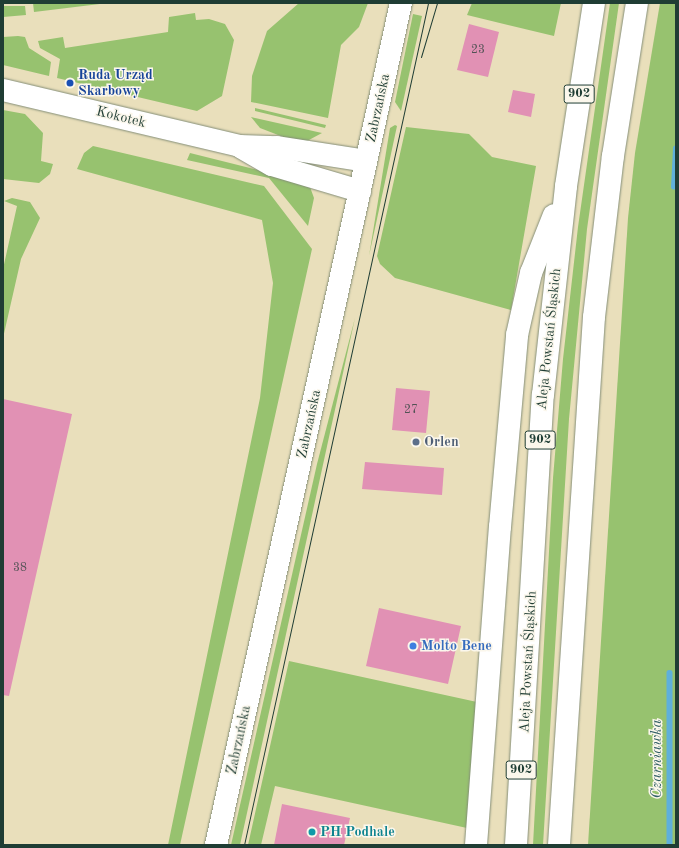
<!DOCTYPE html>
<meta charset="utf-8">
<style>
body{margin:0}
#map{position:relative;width:679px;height:848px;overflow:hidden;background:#e9dfbb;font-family:"Old Standard TT",serif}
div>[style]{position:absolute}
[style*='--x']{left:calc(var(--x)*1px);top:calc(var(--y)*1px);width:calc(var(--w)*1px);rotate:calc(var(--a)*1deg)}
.green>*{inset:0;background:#97c26f}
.stream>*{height:5.5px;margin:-2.75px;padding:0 2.75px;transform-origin:2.75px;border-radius:2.75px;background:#5fb0da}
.building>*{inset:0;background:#e191b4}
.roads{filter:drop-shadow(0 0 1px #848e78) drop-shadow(0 0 1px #848e78)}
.minor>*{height:22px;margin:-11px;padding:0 11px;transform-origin:11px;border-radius:11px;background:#fff}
.major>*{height:22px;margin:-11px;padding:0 11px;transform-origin:11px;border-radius:11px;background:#fff}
.tram>*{height:1px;margin:-0.5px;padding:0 0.5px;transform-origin:0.5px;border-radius:0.5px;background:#1f3d34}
.dots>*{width:11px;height:11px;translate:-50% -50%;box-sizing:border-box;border:2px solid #fbf7ec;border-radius:50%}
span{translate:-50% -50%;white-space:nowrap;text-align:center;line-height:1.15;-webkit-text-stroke:3px #fbf7ec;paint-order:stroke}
.number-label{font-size:12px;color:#505254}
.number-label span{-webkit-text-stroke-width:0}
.shield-label span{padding:1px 3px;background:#fbf7ec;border:1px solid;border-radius:3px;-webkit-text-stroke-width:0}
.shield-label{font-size:13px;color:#1f3d34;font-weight:700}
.transit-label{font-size:14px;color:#164399;font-weight:700}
.left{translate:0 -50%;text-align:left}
.street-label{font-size:14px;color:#1f3d34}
.service-label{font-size:14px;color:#4e5e75;font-weight:700}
.shop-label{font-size:14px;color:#366cbe;font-weight:700}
.culture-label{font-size:14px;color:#0d838f;font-weight:700}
.water-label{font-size:15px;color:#326066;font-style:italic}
.frame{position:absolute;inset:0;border:4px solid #1f3d34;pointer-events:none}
</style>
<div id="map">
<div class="green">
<i style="clip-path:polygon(33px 3px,108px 3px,34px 12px)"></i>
<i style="clip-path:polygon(299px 3px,368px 3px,359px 27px,341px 45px,328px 118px,251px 102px,252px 76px,267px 31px)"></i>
<i style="clip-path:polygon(472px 3px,561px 3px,554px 36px,467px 15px)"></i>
<i style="clip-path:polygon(610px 3px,619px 3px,587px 229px,569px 419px,543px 845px,533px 845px,553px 478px,563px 359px,578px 227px)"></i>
<i style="clip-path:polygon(660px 3px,676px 3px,676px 845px,588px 845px,628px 218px,635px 153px)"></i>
<i style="clip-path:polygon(3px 6px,25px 6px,26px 15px,3px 17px)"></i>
<i style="clip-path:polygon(195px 13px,196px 20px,209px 19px,225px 24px,234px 40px,222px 96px,197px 111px,57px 78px,60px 59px,40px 48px,38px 41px,63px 37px,65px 48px,168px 32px,169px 17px)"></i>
<i style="clip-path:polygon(413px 14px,422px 16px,401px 111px,395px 102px)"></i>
<i style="clip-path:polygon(18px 36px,25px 37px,29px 48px,51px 62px,49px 76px,3px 65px,3px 37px)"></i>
<i style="clip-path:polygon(255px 108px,326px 125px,325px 128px,255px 111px)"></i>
<i style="clip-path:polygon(3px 110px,25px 114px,43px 133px,41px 161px,53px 164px,50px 174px,39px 183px,3px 179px)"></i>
<i style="clip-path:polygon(251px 117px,322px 133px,307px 141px,291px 140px,260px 128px)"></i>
<i style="clip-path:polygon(395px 125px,397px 126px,369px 256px,390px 128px)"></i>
<i style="clip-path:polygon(406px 127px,469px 134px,492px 157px,536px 166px,511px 310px,395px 278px,380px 264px,377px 256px)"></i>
<i style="clip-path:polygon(93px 146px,264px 186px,312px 249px,180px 845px,168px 845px,260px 398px,273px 283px,262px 220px,77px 169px,84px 153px)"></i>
<i style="clip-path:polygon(190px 153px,290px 178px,310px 187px,314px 198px,308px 226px,269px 178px,187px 160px)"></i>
<i style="clip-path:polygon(12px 198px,30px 202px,40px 218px,21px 259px,3px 338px,3px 269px,17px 206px,4px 201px)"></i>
<i style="clip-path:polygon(355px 318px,240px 845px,231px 845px,317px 464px)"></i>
<i style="clip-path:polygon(289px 661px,477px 702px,467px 828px,275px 786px,261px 845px,248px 845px)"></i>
</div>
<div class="stream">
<i style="--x:674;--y:187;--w:38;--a:-87"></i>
<i style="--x:670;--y:673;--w:172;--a:90"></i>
</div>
<div class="building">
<i style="clip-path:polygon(469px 24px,499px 32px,488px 77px,457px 70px)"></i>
<i style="clip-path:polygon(513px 90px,535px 94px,531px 117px,508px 112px)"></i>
<i style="clip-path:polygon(396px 388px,430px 391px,426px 433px,392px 430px)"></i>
<i style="clip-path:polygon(3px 399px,72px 414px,9px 696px,3px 695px)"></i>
<i style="clip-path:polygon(365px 462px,444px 468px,442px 495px,362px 489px)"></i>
<i style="clip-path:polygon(379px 608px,461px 626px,448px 684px,366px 666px)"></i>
<i style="clip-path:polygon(282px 804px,350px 818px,344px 845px,274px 845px)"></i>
</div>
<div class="roads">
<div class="minor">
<i style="--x:3;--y:90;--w:243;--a:13.3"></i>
<i style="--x:239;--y:146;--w:38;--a:2"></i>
<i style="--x:277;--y:147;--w:90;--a:8.9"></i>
<i style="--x:242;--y:148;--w:34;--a:30"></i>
<i style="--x:272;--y:165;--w:92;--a:16.5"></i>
<i style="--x:476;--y:845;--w:319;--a:-85.7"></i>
</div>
<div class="major">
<i style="--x:500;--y:527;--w:193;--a:-84.9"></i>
<i style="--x:517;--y:335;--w:64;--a:-77.3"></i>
<i style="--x:531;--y:273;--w:62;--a:-68.4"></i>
<i style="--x:216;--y:845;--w:862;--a:-77.61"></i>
<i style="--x:516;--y:845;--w:451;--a:-86.6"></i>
<i style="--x:543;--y:395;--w:210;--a:-83.7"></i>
<i style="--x:566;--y:186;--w:185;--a:-81.3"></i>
<i style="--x:559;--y:845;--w:529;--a:-86.21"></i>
<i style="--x:594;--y:317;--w:162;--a:-83.3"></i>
<i style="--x:613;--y:156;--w:155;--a:-81.1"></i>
</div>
</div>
<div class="tram">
<i style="--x:421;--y:57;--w:56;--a:-73.5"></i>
<i style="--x:244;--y:845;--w:862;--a:-77.67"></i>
</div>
<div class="dots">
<i style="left:70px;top:83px;background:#1a4fb4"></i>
<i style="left:416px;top:442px;background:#5c6f8a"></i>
<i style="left:413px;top:646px;background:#3f7fe0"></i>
<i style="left:312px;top:832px;background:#0f9aa8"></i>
</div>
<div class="number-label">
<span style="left:478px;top:51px">23</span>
<span style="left:411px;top:411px">27</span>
<span style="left:20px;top:569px">38</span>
</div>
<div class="shield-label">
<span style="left:579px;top:94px">902</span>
<span style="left:540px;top:440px">902</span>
<span style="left:521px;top:770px">902</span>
</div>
<div class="transit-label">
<span class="left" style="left:78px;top:83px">Ruda Urząd<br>Skarbowy</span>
</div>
<div class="street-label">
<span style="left:378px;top:108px;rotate:-78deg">Zabrzańska</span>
<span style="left:121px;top:117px;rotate:14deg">Kokotek</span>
<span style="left:549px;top:339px;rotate:-84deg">Aleja Powstań Śląskich</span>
<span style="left:309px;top:424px;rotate:-78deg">Zabrzańska</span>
<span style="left:528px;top:662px;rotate:-87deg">Aleja Powstań Śląskich</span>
<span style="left:239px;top:740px;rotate:-78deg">Zabrzańska</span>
</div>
<div class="service-label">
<span class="left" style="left:424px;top:442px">Orlen</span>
</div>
<div class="shop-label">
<span class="left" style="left:421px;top:646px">Molto Bene</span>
</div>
<div class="culture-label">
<span class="left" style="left:320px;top:832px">PH Podhale</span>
</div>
<div class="water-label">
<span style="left:658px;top:759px;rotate:-90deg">Czarniawka</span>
</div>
<div class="frame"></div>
</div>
